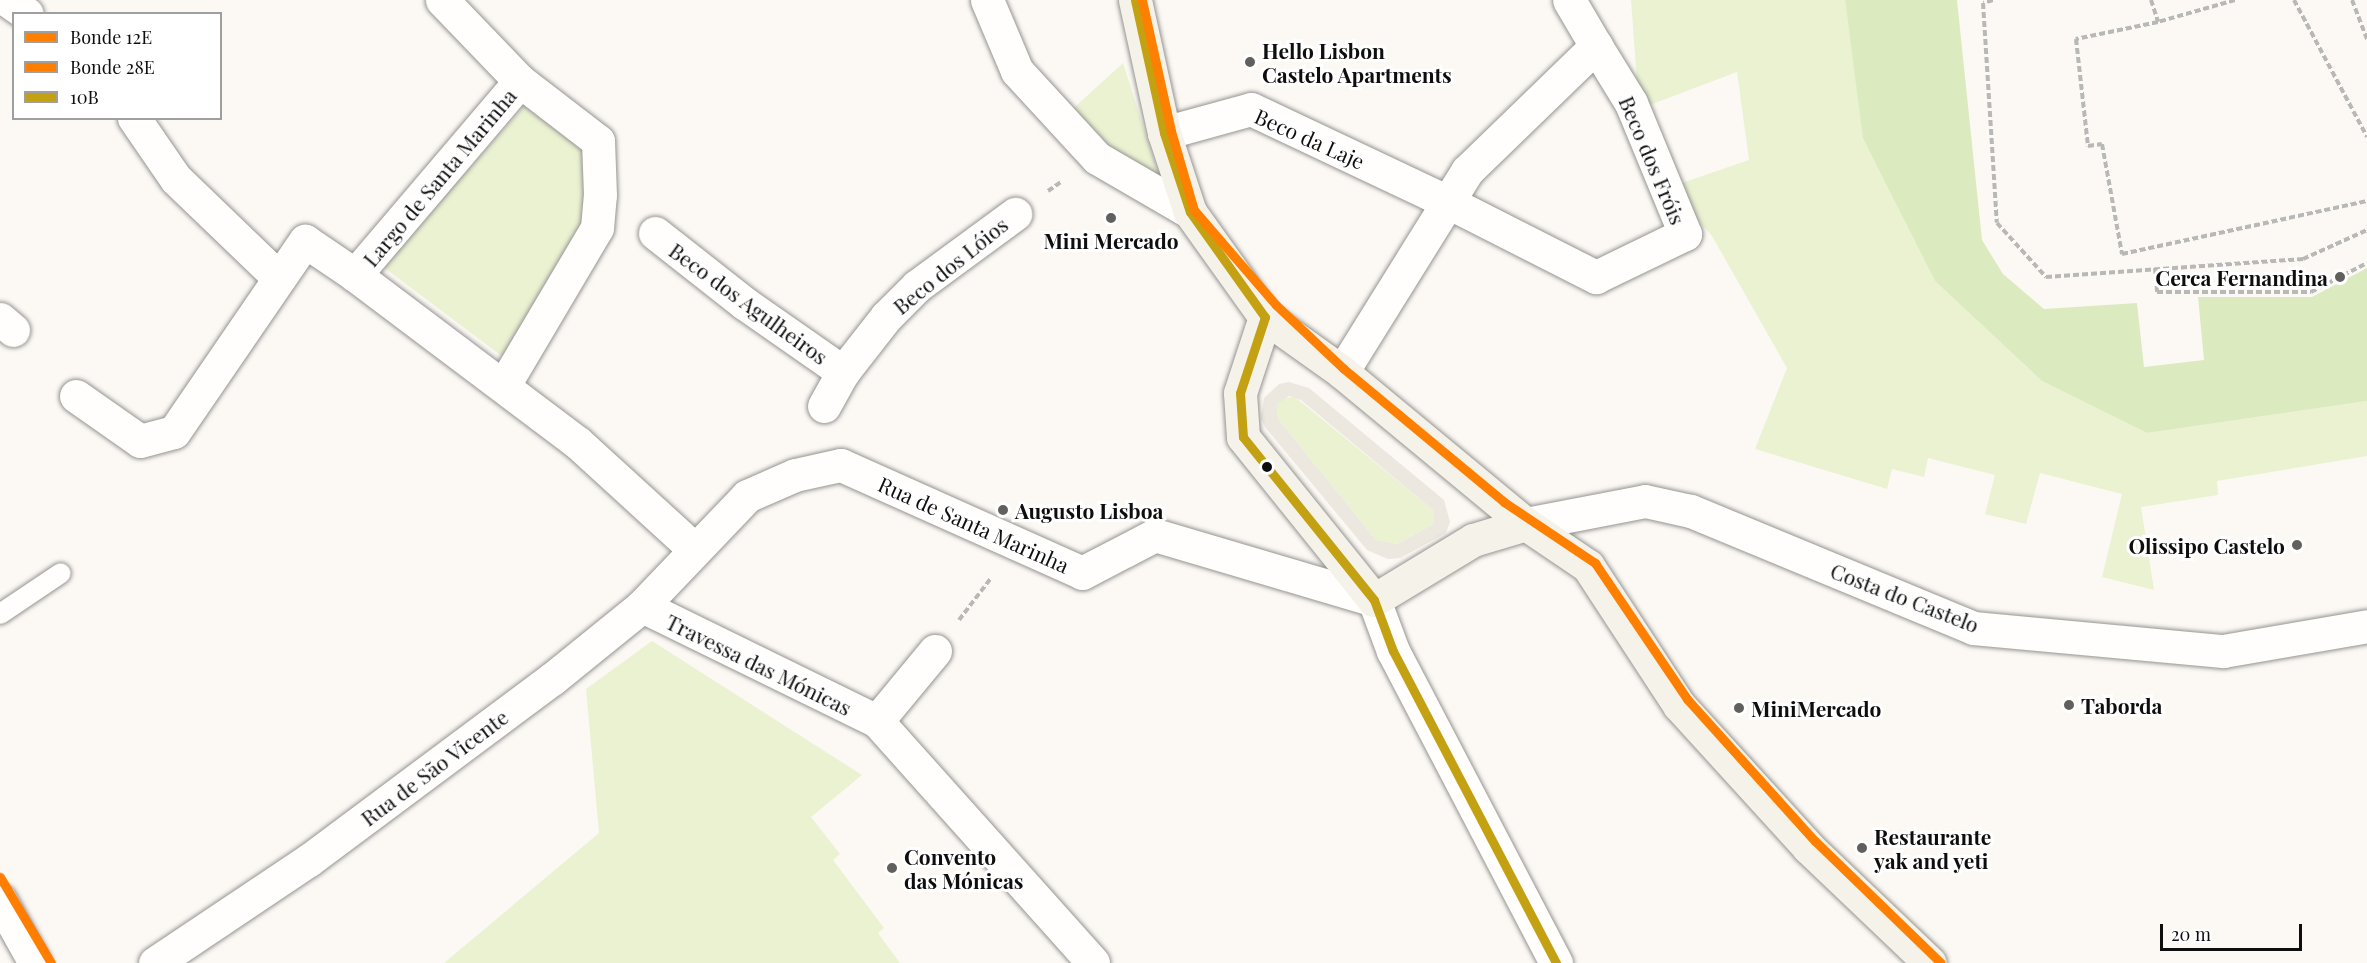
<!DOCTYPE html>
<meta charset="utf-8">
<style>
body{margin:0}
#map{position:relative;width:2367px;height:963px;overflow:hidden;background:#fcf9f4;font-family:"Playfair Display",serif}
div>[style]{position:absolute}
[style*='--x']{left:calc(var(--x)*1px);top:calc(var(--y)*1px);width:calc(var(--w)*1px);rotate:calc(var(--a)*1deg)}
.green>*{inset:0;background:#eaf2d2}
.forest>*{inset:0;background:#dceac0}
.plaza>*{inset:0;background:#ece7df}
.path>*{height:4px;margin-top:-2px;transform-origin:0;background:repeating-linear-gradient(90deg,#b8b8b7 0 6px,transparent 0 9px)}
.roads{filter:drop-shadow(0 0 2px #959492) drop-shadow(0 0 2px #959492)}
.lane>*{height:20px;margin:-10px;padding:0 10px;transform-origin:10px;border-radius:10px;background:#fffefd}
.street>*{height:33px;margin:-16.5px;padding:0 16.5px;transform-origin:16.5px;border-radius:16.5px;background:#fffefd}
.secondary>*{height:33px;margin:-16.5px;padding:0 16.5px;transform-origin:16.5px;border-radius:16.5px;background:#f5f2ea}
.bus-1>*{height:9px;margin:-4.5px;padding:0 4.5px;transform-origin:4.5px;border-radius:4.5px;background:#c3a112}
.tram-1>*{height:9px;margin:-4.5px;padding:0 4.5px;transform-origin:4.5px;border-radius:4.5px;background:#ff7f00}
.tram-2>*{height:9px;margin:-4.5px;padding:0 4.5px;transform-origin:4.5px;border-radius:4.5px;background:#ff7e00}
.dots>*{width:16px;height:16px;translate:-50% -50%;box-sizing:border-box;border:3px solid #fff;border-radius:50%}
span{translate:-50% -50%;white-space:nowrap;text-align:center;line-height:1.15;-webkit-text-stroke:6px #fff;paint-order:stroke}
.poi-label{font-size:21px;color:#0e0e0e;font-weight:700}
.left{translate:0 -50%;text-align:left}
.right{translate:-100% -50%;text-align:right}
.street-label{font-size:21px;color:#0e0e0e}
.legend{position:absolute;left:12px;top:12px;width:210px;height:108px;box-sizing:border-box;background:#fff;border:2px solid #9f9f9f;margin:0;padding:8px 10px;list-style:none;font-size:18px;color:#0e0e0e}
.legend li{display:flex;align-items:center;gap:12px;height:30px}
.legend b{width:30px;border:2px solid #9f9f9f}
.scale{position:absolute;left:2160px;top:924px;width:142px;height:27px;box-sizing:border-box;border:3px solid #0e0e0e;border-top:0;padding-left:8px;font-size:18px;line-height:21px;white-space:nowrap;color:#0e0e0e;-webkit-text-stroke:4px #fff;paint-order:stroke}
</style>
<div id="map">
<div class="green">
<i style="clip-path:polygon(1631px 0,1845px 0,1864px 138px,1935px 281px,2042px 381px,2147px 433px,2367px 401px,2367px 456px,2217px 481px,2218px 495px,2141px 507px,2154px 590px,2102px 577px,2122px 494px,2040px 473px,2026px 524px,1985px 514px,1995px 475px,1928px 458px,1924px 477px,1892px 469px,1887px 489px,1755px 449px,1787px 368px,1712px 236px,1670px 187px,1749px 160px,1737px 72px,1639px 109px)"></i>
<i style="clip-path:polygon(1123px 63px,1161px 182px,1066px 115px)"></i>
<i style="clip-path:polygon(529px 101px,586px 148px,593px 211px,503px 357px,382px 266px)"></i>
<i style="clip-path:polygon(1295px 397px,1433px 510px,1434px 524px,1397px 544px,1376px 540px,1278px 419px,1277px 404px,1284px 398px)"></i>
<i style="clip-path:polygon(652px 641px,862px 775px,811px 817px,840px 854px,833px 860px,884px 928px,878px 933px,900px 963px,444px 963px,599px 833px,586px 689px)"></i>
</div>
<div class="forest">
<i style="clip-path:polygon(1845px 0,1957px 0,1982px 240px,2003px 274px,2044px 309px,2137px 303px,2144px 367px,2204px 360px,2198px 297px,2312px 297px,2367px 268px,2367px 401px,2147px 433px,2042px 381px,1935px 281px,1863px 138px)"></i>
</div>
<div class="plaza">
<i style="clip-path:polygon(evenodd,1289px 382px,1309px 388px,1444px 500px,1450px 522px,1446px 533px,1400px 558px,1388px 559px,1367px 550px,1265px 427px,1261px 418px,1264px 398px,1279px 384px,1289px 382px,1289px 396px,1301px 400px,1433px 510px,1434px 524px,1397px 544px,1376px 540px,1278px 419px,1277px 404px,1289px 396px)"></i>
</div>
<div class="path">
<i style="--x:1993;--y:0;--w:10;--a:163"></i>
<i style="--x:1983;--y:3;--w:220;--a:86.4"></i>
<i style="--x:1997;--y:223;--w:73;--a:47.8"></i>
<i style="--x:2046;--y:277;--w:258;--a:-4"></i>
<i style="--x:2303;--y:259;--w:70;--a:-24.4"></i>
<i style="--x:2151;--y:0;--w:23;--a:72"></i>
<i style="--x:2235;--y:0;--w:80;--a:164.1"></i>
<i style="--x:2158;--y:22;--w:84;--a:168.3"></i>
<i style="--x:2076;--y:39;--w:108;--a:83.6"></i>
<i style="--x:2088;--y:146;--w:14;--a:-8"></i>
<i style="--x:2102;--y:144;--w:112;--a:79.7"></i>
<i style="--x:2122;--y:254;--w:251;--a:-12.2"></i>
<i style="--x:2294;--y:0;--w:155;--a:61.9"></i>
<i style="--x:2352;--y:0;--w:42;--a:69"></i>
<i style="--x:1048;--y:191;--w:16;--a:-35"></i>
<i style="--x:2155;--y:268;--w:24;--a:85"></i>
<i style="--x:2157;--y:292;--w:154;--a:0"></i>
<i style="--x:2311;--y:292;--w:63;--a:-27.4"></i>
<i style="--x:959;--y:620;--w:53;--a:-52.7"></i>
</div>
<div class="roads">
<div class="lane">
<i style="--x:0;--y:614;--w:73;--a:-33.9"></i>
</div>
<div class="street">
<i style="--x:7;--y:0;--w:24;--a:35"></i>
<i style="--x:442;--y:0;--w:112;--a:46.1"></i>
<i style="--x:987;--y:0;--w:77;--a:67.1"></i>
<i style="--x:1017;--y:71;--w:118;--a:47.4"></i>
<i style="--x:1097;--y:158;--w:108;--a:30.1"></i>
<i style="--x:134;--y:118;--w:74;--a:55.5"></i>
<i style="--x:176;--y:179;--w:143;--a:43.9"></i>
<i style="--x:1164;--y:133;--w:90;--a:-15.4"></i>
<i style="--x:1251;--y:109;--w:220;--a:25.3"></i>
<i style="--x:1450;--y:203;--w:164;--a:26.9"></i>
<i style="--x:1596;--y:277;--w:99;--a:-25.8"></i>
<i style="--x:1685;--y:234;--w:142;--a:-112.4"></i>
<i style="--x:1631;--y:103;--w:67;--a:-121.6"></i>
<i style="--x:655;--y:233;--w:113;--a:38.2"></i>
<i style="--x:744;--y:303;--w:121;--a:34.9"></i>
<i style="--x:0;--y:319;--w:17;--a:40"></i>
<i style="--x:1342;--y:372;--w:237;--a:-58.1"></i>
<i style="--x:1467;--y:171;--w:180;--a:-44.1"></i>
<i style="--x:1596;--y:46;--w:53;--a:-120.4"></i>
<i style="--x:504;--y:385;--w:182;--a:-59.4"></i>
<i style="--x:597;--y:228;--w:33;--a:-85"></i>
<i style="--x:600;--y:195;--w:54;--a:-92.1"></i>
<i style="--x:598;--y:141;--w:98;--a:-142.4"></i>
<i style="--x:520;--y:81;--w:255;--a:130.4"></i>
<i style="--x:355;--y:275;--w:279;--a:37"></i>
<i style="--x:578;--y:443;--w:157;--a:42.4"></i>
<i style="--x:76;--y:396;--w:78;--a:35.1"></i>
<i style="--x:140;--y:441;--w:35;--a:-15"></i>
<i style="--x:174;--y:432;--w:232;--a:-55.6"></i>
<i style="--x:305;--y:241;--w:60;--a:34.2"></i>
<i style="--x:824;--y:406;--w:39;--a:-61"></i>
<i style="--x:843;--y:372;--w:70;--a:-52"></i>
<i style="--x:886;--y:317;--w:44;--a:-45"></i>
<i style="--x:917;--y:286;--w:122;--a:-36.3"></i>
<i style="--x:1526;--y:524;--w:121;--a:-10.9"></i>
<i style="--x:1645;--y:501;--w:47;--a:12.3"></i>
<i style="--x:1691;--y:511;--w:305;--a:22.5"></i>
<i style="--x:1973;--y:628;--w:251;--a:5.3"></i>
<i style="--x:2223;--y:651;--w:146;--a:-9.8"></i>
<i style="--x:642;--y:606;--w:262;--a:26.1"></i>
<i style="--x:877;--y:721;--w:324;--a:48.2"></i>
<i style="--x:877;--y:721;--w:91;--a:-50.4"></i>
<i style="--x:0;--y:900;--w:72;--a:60.9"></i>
<i style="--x:155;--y:963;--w:185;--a:-33.8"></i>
<i style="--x:309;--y:860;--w:303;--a:-36.7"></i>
<i style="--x:552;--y:679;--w:116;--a:-39"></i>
<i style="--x:642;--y:606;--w:152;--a:-46.3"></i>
<i style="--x:747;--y:496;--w:52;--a:-23.6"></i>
<i style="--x:795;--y:475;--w:47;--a:-12.3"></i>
<i style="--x:841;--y:465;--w:264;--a:24.1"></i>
<i style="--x:1082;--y:573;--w:82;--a:-27.5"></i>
<i style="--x:1155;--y:535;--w:228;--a:16.5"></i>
<i style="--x:1374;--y:600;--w:54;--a:69.6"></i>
<i style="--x:1393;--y:651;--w:352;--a:62.4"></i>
</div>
<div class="secondary">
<i style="--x:1135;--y:0;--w:136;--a:77.7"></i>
<i style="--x:1164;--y:133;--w:83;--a:71.8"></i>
<i style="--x:1190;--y:212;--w:129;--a:54.5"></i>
<i style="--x:1265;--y:317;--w:95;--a:35.5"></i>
<i style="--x:1342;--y:372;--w:239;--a:39.6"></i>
<i style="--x:1526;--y:524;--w:75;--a:34.1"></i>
<i style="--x:1588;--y:566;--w:166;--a:56.8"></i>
<i style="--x:1679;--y:705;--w:192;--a:47.7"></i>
<i style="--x:1808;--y:847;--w:168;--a:43.6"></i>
<i style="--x:1265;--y:317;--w:80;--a:108.2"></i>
<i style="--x:1240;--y:393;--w:44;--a:86.1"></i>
<i style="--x:1243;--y:437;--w:209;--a:51.2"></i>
<i style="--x:1374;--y:600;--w:116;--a:-31.2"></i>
<i style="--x:1473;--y:540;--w:55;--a:-16.8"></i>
</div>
</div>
<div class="bus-1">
<i style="--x:1135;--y:0;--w:136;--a:77.7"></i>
<i style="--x:1164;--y:133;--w:83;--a:71.8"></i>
<i style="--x:1190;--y:212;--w:129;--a:54.5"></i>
<i style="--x:1265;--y:317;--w:80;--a:108.2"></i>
<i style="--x:1240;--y:393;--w:44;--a:86.1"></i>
<i style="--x:1243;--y:437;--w:209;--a:51.2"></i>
<i style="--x:1374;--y:600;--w:54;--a:69.6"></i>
<i style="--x:1393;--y:651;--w:352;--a:62.4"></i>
</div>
<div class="tram-1">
<i style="--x:1142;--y:0;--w:134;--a:77.5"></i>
<i style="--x:1171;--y:131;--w:82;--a:73.8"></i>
<i style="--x:1194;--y:210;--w:125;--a:49.2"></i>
<i style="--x:1276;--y:305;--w:93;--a:43.3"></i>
<i style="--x:1344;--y:369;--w:208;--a:39.7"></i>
<i style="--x:1504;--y:502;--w:110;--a:33.8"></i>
<i style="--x:1595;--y:563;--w:164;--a:55.9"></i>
<i style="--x:1687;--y:699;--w:191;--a:48"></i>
<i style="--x:1815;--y:841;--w:175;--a:44.1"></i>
</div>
<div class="tram-2">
<i style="--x:0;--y:877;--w:100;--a:59.3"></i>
</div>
<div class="dots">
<i style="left:1250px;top:62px;background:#61605e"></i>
<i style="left:1111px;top:218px;background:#61605e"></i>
<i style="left:2340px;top:277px;background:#61605e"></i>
<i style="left:1267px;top:467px;background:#0e0e0e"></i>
<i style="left:1003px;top:510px;background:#61605e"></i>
<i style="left:2297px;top:545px;background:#61605e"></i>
<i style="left:2069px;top:705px;background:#61605e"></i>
<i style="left:1739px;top:708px;background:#61605e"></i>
<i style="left:1862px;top:848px;background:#61605e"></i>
<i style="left:892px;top:868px;background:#61605e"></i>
</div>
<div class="poi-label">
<span class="left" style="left:1262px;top:62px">Hello Lisbon<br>Castelo Apartments</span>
<span style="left:1111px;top:240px">Mini Mercado</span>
<span class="right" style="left:2328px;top:277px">Cerca Fernandina</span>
<span class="left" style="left:1015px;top:510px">Augusto Lisboa</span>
<span class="right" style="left:2285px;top:545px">Olissipo Castelo</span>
<span class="left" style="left:2081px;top:705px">Taborda</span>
<span class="left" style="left:1751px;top:708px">MiniMercado</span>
<span class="left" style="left:1874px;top:848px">Restaurante<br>yak and yeti</span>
<span class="left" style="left:904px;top:868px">Convento<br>das Mónicas</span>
</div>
<div class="street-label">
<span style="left:1310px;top:138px;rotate:24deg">Beco da Laje</span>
<span style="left:1653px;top:160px;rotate:67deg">Beco dos Fróis</span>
<span style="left:439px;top:177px;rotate:-50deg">Largo de Santa Marinha</span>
<span style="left:950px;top:265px;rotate:-39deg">Beco dos Lóios</span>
<span style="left:749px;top:303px;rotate:36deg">Beco dos Agulheiros</span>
<span style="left:974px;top:524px;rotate:24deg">Rua de Santa Marinha</span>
<span style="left:1905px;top:597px;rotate:21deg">Costa do Castelo</span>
<span style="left:759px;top:664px;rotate:26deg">Travessa das Mónicas</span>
<span style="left:434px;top:767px;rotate:-37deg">Rua de São Vicente</span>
</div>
<ul class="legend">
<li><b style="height:8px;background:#ff7f00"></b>Bonde 12E</li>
<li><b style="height:8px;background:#ff7e00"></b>Bonde 28E</li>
<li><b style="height:8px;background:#c3a112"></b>10B</li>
</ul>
<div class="scale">20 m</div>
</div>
